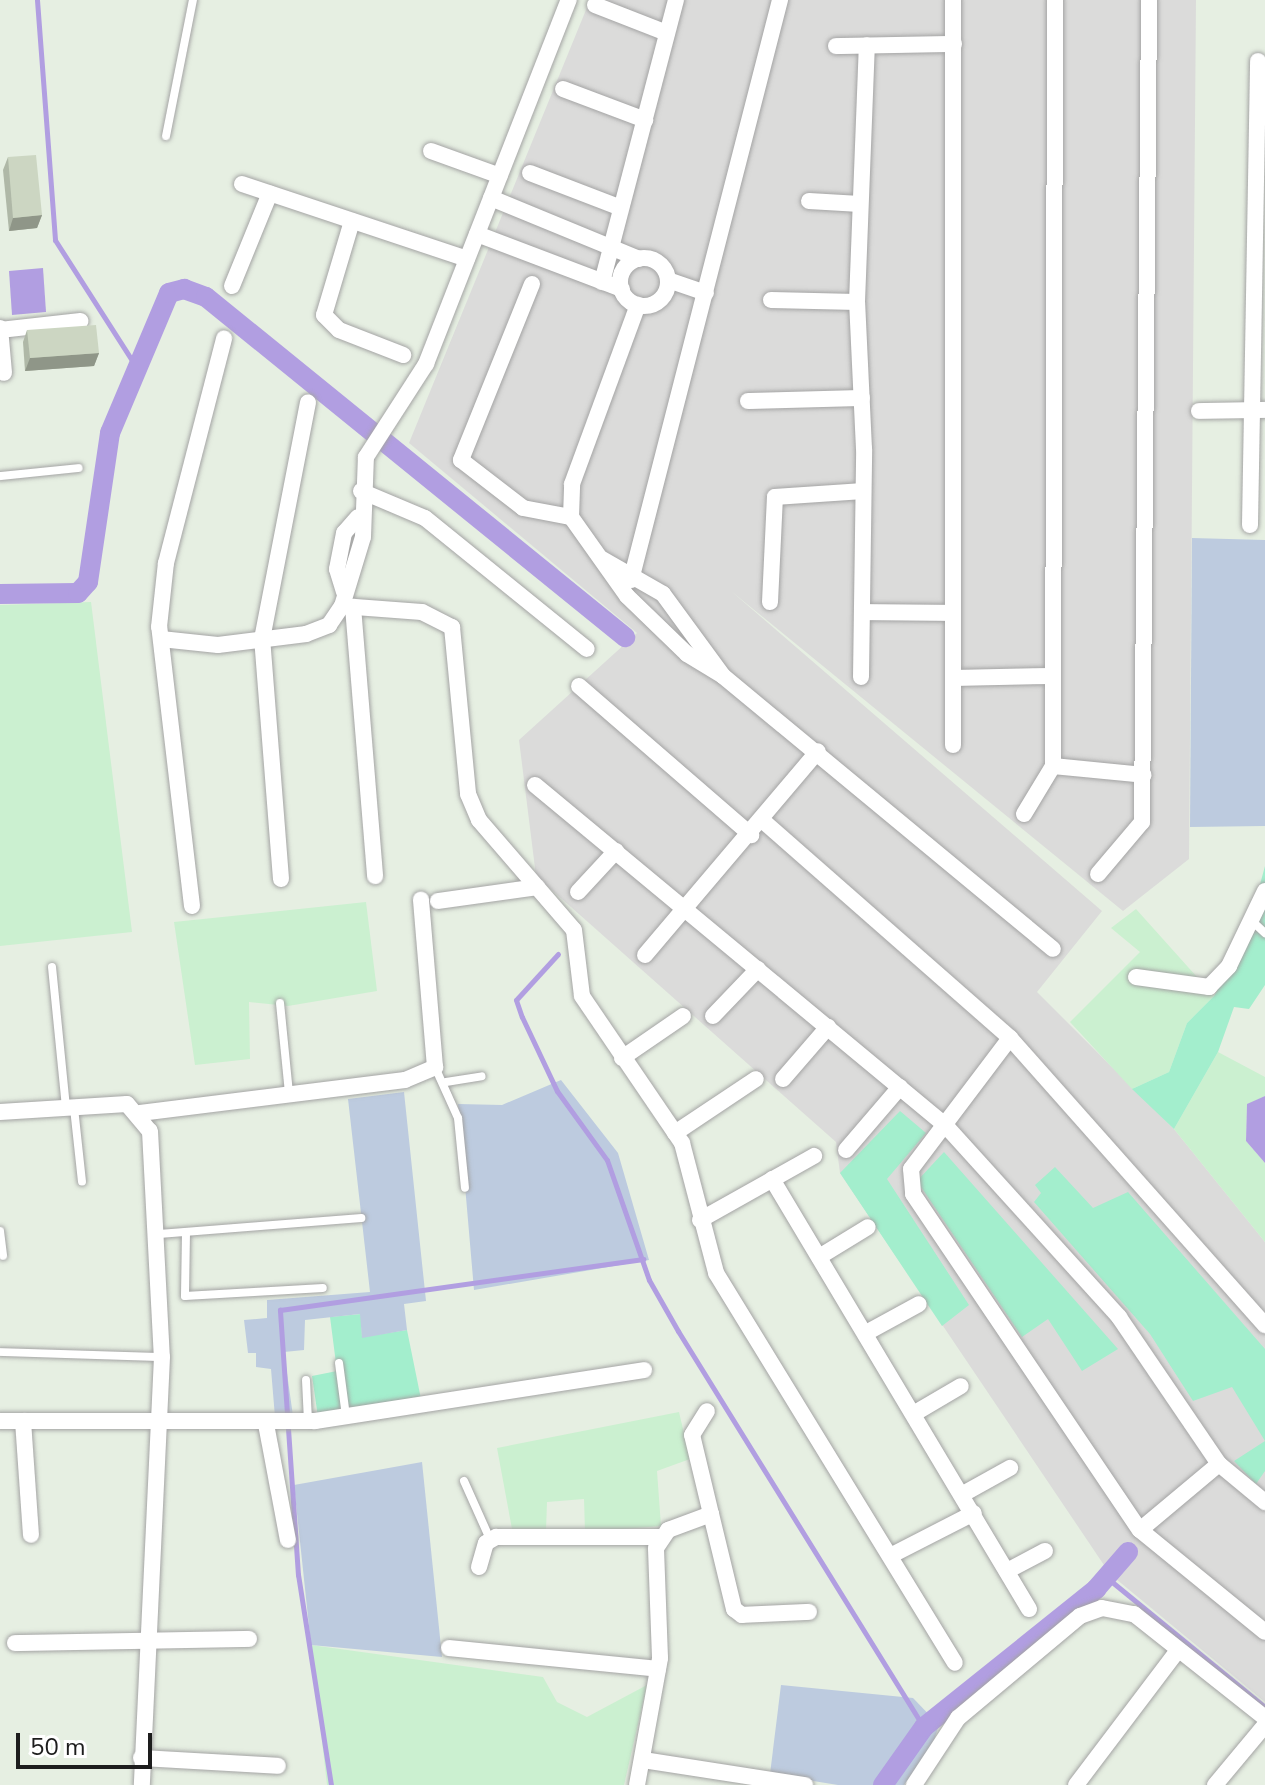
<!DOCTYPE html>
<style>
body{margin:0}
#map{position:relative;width:1265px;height:1785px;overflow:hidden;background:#e6efe2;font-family:"Nunito Sans",sans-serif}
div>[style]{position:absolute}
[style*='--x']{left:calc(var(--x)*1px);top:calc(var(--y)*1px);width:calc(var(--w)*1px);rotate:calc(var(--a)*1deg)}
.residential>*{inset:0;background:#dbdbda}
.farmland>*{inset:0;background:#cbf0d0}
.grass>*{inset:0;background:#a3eecd}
.wetland>*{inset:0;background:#bdcbdf}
.water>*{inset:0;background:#b19ee1}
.stream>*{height:5px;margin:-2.5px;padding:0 2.5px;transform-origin:2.5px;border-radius:2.5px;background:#b19ee1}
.canal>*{height:20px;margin:-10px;padding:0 10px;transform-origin:10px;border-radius:10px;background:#b19ee1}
.roads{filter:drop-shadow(0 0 2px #a4a4a4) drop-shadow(0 0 2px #a4a4a4)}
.lane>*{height:8px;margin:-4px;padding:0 4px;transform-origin:4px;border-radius:4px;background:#fff}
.street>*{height:16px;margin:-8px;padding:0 8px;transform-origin:8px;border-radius:8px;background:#fff}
.street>.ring{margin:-8px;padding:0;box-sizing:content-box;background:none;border:16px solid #fff;border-radius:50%}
.wall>*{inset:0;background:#afb8a7}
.shaded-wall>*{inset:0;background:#8f9688}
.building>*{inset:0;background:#ccd6c2}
span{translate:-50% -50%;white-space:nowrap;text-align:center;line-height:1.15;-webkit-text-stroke:6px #fff;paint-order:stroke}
.scale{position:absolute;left:16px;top:1733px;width:136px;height:36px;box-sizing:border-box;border:4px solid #1d1d1d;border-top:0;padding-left:10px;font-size:24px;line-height:28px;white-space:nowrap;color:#1d1d1d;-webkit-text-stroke:6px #fff;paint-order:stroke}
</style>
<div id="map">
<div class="residential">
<i style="clip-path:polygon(590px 0,1196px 0,1189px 859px,1123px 911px,731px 591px,1102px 911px,1037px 992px,1174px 1129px,1265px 1242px,1265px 1702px,1110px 1574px,840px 1173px,836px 1142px,536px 876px,519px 740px,637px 633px,409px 443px)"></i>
</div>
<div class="farmland">
<i style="clip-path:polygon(91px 602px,132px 932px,0 946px,0 605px)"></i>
<i style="clip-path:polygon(366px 902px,377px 991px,288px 1006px,249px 1002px,250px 1059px,195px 1065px,174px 922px)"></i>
<i style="clip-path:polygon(1136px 909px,1214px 996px,1187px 1023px,1169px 1072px,1132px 1089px,1070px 1022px,1140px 952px,1111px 928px)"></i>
<i style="clip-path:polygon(1218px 1052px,1265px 1077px,1265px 1096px,1247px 1105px,1246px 1141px,1265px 1163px,1265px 1242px,1174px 1129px)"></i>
<i style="clip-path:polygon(679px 1412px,690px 1459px,657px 1471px,661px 1526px,585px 1532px,584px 1499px,547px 1502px,546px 1531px,512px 1529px,497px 1448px)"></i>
<i style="clip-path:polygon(311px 1645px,543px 1677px,557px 1702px,587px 1717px,647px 1685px,624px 1785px,327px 1785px)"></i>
</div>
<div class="grass">
<i style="clip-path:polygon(1265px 866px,1265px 985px,1249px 1009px,1234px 1007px,1218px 1052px,1174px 1129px,1132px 1089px,1169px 1072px,1187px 1023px,1214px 996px,1243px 947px)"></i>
<i style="clip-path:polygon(900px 1111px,926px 1133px,887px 1179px,969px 1305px,942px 1326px,840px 1173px)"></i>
<i style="clip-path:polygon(944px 1152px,1118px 1349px,1082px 1371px,1048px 1319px,1022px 1337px,917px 1181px)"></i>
<i style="clip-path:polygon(1055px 1167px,1093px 1208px,1128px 1192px,1265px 1349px,1265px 1471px,1256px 1484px,1234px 1461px,1265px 1441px,1232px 1387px,1193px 1401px,1150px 1334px,1034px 1202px,1041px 1193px,1035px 1185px)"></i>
<i style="clip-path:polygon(361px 1314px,362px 1337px,407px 1330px,421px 1399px,318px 1417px,312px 1376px,337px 1371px,330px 1317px)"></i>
</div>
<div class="wetland">
<i style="clip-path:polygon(1192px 538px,1265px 540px,1265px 826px,1190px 827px)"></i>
<i style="clip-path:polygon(561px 1080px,618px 1153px,649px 1260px,474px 1290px,458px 1104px,502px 1105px)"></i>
<i style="clip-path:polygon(404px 1092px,426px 1301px,404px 1304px,407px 1330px,362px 1338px,360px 1314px,305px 1320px,304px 1350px,284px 1352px,293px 1416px,275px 1417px,271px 1369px,256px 1367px,256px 1353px,248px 1353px,244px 1320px,267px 1318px,267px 1300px,370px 1292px,348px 1099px)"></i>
<i style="clip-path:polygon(422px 1462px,442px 1657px,311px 1645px,294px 1485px)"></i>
<i style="clip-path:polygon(781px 1685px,913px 1698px,939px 1725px,931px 1749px,904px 1785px,838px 1785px,770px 1774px)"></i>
</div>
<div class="water">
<i style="clip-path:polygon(43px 268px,46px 312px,12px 315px,9px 271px)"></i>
<i style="clip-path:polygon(1265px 1096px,1265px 1163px,1246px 1141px,1247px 1104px)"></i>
</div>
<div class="stream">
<i style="--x:37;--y:0;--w:241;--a:85.7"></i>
<i style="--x:55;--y:240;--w:148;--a:57.4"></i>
<i style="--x:558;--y:954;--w:62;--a:132.4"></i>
<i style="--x:516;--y:1000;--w:18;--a:71"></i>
<i style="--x:522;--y:1017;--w:82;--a:64.7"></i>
<i style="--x:557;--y:1091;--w:85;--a:54.1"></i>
<i style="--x:607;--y:1160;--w:127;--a:70.7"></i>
<i style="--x:649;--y:1280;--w:59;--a:60.4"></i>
<i style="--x:678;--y:1331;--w:466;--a:58.2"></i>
<i style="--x:1106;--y:1577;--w:205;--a:39.3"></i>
<i style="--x:331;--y:1785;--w:213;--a:-98.9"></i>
<i style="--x:298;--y:1575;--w:266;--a:-93.9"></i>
<i style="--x:280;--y:1310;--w:367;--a:-8"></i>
</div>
<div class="canal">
<i style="--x:0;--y:594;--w:78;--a:-0.7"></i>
<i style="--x:78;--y:593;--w:15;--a:-48"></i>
<i style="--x:88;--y:582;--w:151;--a:-81.6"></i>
<i style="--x:110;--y:433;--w:152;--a:-67.1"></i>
<i style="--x:169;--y:293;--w:16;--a:-15"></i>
<i style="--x:184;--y:289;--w:23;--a:20"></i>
<i style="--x:206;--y:297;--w:540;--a:39.06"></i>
<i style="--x:883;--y:1785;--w:71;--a:-54.7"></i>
<i style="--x:924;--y:1727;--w:221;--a:-38.7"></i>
<i style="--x:1096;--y:1589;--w:49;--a:-49.1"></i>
</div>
<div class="roads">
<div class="lane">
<i style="--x:166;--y:136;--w:139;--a:-78.8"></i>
<i style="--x:0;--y:476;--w:79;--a:-5.8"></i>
<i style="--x:1252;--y:921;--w:18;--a:43"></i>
<i style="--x:52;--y:967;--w:142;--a:84.3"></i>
<i style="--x:280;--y:1003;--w:90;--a:84.3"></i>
<i style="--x:435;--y:1067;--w:56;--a:65.7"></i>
<i style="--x:458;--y:1118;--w:70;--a:84.3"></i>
<i style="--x:446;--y:1082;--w:36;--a:-9"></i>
<i style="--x:74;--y:1108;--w:74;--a:83.8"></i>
<i style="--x:0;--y:1231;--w:25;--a:83"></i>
<i style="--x:186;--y:1232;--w:64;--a:90.9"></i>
<i style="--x:185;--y:1296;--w:138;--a:-3.3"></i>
<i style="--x:159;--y:1234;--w:203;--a:-4.5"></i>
<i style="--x:0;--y:1352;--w:162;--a:1.8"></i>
<i style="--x:339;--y:1363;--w:53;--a:82.5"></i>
<i style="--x:306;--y:1380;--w:41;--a:87.2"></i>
<i style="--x:464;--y:1481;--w:64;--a:65.9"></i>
</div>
<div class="street">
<i style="--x:953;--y:0;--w:745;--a:90"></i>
<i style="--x:595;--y:5;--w:77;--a:21.3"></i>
<i style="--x:836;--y:46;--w:118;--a:-1"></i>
<i style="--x:563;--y:89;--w:88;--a:20.7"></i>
<i style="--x:431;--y:151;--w:73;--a:19.9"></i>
<i style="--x:530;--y:173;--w:97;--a:21"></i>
<i style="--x:242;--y:184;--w:237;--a:18.4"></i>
<i style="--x:491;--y:198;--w:160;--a:22.4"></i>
<i style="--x:809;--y:201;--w:51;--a:3.4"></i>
<i style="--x:352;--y:221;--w:98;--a:106.6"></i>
<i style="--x:324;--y:315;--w:21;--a:45"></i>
<i style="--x:339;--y:330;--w:69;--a:21.3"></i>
<i style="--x:477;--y:234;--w:155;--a:20.8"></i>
<i class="ring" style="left:620px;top:258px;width:32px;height:32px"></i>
<i style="--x:668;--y:280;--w:40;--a:18.9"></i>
<i style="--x:602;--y:282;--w:292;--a:-75.3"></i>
<i style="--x:532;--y:284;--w:190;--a:112"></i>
<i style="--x:461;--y:460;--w:78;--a:37.7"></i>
<i style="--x:523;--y:508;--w:49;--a:10.6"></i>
<i style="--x:232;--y:286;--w:100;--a:-67.8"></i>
<i style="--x:771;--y:300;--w:86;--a:1.3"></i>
<i style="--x:0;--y:328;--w:45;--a:84.9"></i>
<i style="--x:0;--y:330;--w:81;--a:-6.4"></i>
<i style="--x:748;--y:401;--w:114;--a:-1.5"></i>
<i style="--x:1199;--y:411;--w:66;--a:-0.9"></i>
<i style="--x:361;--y:491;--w:69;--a:22.9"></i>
<i style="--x:425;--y:518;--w:208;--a:39"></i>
<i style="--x:1250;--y:525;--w:464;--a:-89"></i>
<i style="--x:602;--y:559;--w:70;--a:29.8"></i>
<i style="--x:663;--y:594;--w:102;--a:53.8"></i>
<i style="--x:723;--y:676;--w:42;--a:-148.6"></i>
<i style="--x:687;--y:654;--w:83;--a:-136"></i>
<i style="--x:627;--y:596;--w:97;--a:-125.3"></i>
<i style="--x:571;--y:517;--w:33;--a:-88"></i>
<i style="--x:572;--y:484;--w:191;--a:-69.8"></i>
<i style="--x:631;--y:580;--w:599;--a:-75.59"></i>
<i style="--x:344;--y:592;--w:24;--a:-107"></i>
<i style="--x:337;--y:569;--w:37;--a:-79"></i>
<i style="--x:344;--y:533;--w:21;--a:-49"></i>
<i style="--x:770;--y:602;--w:105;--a:-87.3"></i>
<i style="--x:775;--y:497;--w:88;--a:-3.9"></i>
<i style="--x:342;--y:606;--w:80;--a:4.3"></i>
<i style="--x:422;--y:612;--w:34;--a:27"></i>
<i style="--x:452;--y:627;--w:168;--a:84.5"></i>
<i style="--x:468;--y:794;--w:28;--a:67"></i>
<i style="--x:479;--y:820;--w:145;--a:49.2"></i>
<i style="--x:574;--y:930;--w:66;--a:83.1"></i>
<i style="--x:582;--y:996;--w:178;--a:55.8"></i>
<i style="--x:682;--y:1143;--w:134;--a:75.3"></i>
<i style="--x:716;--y:1273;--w:457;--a:58.5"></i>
<i style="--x:353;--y:607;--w:270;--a:85.3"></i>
<i style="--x:862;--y:612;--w:91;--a:0.6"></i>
<i style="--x:161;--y:639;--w:57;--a:6"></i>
<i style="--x:218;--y:645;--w:89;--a:-7.1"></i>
<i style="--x:306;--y:634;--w:25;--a:-21"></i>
<i style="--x:329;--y:625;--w:23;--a:-56"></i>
<i style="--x:342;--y:606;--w:72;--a:-73.1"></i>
<i style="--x:363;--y:537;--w:80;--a:-87.9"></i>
<i style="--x:366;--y:457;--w:111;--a:-57.2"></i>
<i style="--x:426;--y:364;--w:391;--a:-68.6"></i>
<i style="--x:723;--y:676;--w:428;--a:39.6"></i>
<i style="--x:861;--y:677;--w:228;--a:-89.2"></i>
<i style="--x:864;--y:449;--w:147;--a:-92.7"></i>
<i style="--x:857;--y:302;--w:257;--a:-87.8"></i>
<i style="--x:953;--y:678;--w:99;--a:-1.2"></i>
<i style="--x:579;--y:686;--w:228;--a:40.9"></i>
<i style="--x:1053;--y:766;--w:91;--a:5.6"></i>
<i style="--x:535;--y:785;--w:534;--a:39.68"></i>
<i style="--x:946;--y:1126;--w:258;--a:47.8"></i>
<i style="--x:1119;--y:1317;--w:178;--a:55.8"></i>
<i style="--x:1219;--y:1464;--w:60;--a:39.6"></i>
<i style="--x:1024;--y:814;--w:56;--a:-58.9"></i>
<i style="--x:1053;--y:766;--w:766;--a:-89.85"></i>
<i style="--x:762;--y:820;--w:330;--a:41.3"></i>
<i style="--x:1010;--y:1038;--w:384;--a:48.4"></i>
<i style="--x:1098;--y:874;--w:68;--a:-49.8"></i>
<i style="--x:1142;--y:822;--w:822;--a:-89.51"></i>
<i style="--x:281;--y:879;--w:241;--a:-94.5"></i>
<i style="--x:262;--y:639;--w:241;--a:-79"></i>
<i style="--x:578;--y:892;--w:56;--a:-47.2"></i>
<i style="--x:438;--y:901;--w:100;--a:-8"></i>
<i style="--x:192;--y:906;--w:281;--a:-96.7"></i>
<i style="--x:159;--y:627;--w:64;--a:-83.8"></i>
<i style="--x:166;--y:563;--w:232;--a:-75.5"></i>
<i style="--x:645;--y:955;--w:267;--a:-49.7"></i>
<i style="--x:1136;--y:977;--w:74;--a:7.8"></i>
<i style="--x:1209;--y:987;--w:29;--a:-46"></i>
<i style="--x:1229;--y:966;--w:83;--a:-64.4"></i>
<i style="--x:713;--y:1016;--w:65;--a:-46.2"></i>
<i style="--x:1010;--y:1038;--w:164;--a:127.1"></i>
<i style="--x:911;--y:1169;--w:25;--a:85"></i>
<i style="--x:913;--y:1194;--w:405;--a:56"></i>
<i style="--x:1140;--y:1530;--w:161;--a:39.2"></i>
<i style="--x:622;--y:1058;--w:74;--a:-34.5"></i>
<i style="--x:783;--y:1079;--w:69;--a:-49.1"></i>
<i style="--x:0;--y:1112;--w:127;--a:-3.6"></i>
<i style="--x:127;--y:1104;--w:35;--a:50"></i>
<i style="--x:150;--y:1131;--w:226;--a:87"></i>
<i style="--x:162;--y:1357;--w:428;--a:92.7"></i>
<i style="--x:140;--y:1113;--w:267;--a:-7.1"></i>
<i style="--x:405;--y:1080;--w:33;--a:-23"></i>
<i style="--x:435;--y:1067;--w:168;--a:-94.8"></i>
<i style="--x:675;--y:1133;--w:97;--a:-33.7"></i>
<i style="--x:846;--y:1150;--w:83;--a:-49.4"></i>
<i style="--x:772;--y:1179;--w:501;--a:59.13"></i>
<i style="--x:700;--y:1220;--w:131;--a:-29.3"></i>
<i style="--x:819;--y:1257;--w:57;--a:-31.5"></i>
<i style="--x:866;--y:1333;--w:60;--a:-28.7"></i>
<i style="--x:915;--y:1413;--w:53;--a:-30.4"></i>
<i style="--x:0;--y:1421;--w:315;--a:0"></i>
<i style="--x:315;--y:1421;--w:333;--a:-8.8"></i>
<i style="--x:23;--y:1421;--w:114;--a:86"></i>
<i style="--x:266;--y:1424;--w:118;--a:79.3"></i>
<i style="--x:963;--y:1494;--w:54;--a:-29"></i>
<i style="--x:711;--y:1514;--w:98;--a:76.4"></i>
<i style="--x:734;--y:1609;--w:10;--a:37"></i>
<i style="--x:742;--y:1615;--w:67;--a:-2.6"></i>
<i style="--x:1140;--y:1530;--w:103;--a:-39.9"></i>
<i style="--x:890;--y:1556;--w:94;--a:-27.1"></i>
<i style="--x:479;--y:1567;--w:25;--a:-74"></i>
<i style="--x:486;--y:1543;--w:12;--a:-31"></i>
<i style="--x:496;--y:1537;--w:164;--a:0"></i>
<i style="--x:1007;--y:1571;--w:43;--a:-27.8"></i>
<i style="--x:15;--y:1643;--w:234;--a:-1"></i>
<i style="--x:449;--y:1648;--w:210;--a:5.7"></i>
<i style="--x:141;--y:1758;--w:137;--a:3.3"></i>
<i style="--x:643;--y:1760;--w:164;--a:8.8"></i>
<i style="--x:637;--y:1785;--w:129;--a:-79.7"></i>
<i style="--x:660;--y:1658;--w:110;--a:-92.1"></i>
<i style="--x:656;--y:1548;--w:22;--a:-56"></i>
<i style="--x:668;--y:1530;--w:46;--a:-20.4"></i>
<i style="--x:711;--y:1514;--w:81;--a:-103.5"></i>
<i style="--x:692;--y:1435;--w:28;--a:-58"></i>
<i style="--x:914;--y:1785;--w:80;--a:-56.7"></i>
<i style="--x:958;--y:1718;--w:159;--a:-39.9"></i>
<i style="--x:1080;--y:1616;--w:23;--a:-20"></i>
<i style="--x:1102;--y:1608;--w:33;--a:11"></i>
<i style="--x:1134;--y:1614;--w:167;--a:38.4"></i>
<i style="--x:1076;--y:1785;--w:169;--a:-52.9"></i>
<i style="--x:1215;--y:1785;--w:78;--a:-50.2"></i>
</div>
</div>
<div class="wall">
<i style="clip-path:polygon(8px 157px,42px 215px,37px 228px,9px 231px,3px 170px)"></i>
<i style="clip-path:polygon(27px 330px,99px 353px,94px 366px,25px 371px,23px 342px)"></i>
</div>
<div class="shaded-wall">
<i style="clip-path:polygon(42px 215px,37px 228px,9px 231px,13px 218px)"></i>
<i style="clip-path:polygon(99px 353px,94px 366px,25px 371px,30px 358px)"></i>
</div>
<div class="building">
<i style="clip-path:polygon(36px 155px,42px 215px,13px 218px,8px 157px)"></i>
<i style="clip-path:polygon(96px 325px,99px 353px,30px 358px,27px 330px)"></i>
</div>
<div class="scale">50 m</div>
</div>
